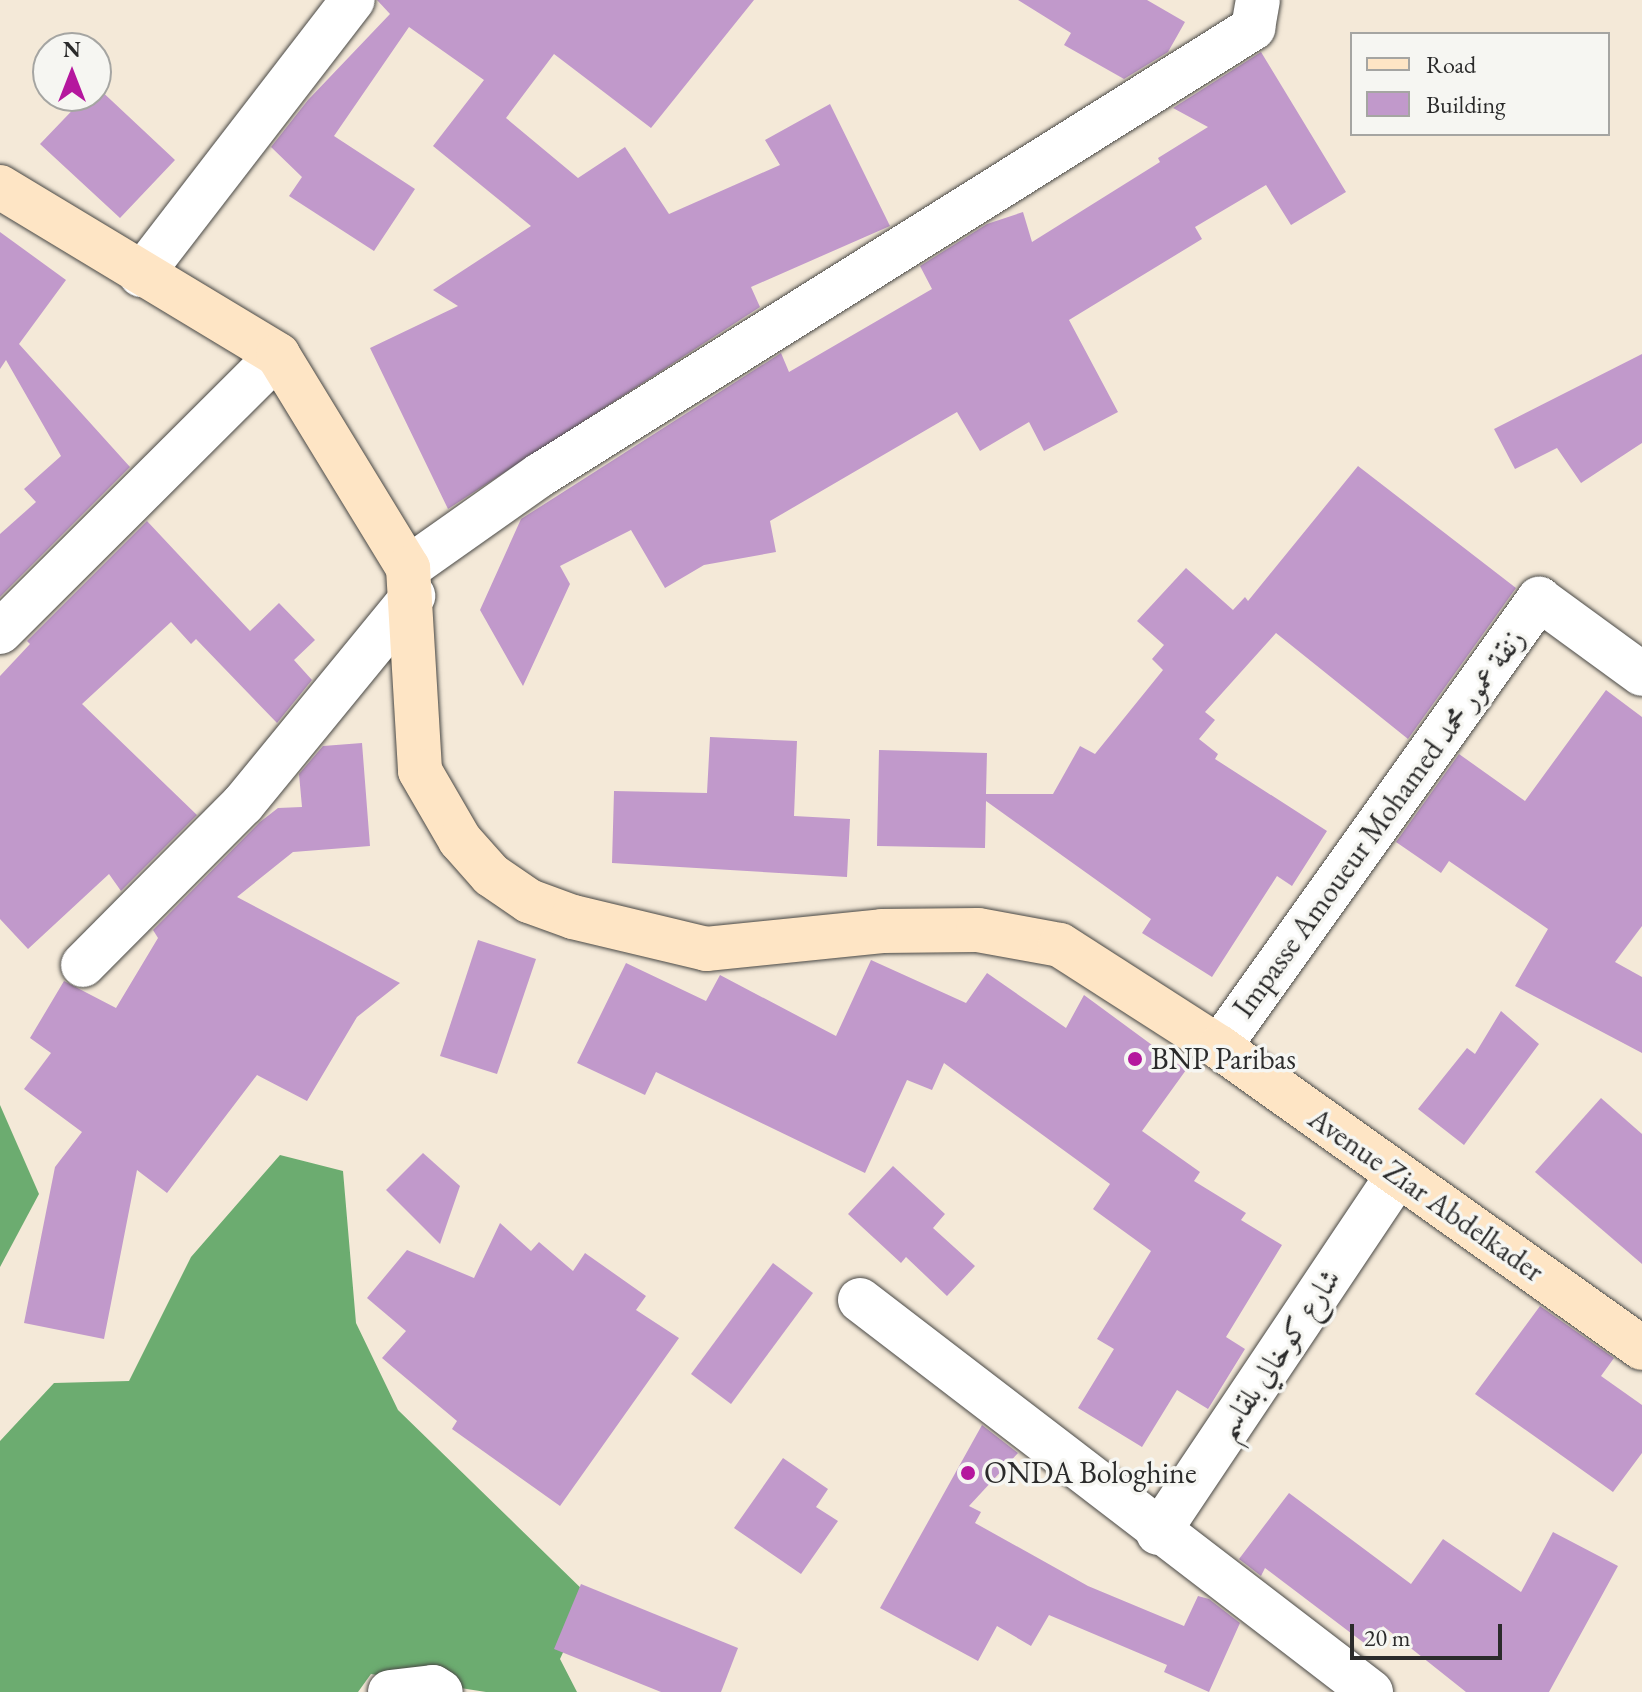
<!DOCTYPE html>
<meta charset="utf-8">
<style>
body{margin:0}
#map{position:relative;width:1642px;height:1692px;overflow:hidden;background:#f4e9d8;font-family:"EB Garamond",Amiri,serif}
div>[style]{position:absolute}
[style*='--x']{left:calc(var(--x)*1px);top:calc(var(--y)*1px);width:calc(var(--w)*1px);rotate:calc(var(--a)*1deg)}
.forest>*{inset:0;background:#6cac70}
.building>*{inset:0;background:#c199cb}
.roads{filter:drop-shadow(0 0 2px #494845) drop-shadow(0 0 2px #494845)}
.minor>*{height:44px;margin:-22px;padding:0 22px;transform-origin:22px;border-radius:22px;background:#fff}
.tertiary>*{height:44px;margin:-22px;padding:0 22px;transform-origin:22px;border-radius:22px;background:#fff}
.secondary>*{height:44px;margin:-22px;padding:0 22px;transform-origin:22px;border-radius:22px;background:#fee5c5}
.dots>*{width:22px;height:22px;translate:-50% -50%;box-sizing:border-box;border:4px solid #f6f6f2;border-radius:50%}
span{translate:-50% -50%;white-space:nowrap;text-align:center;line-height:1.15;-webkit-text-stroke:7px #f6f6f2;paint-order:stroke}
.street-label{font-size:30px;color:#2b2b2b}
.poi-label{font-size:30px;color:#2b2b2b}
.left{translate:0 -50%;text-align:left}
.legend{position:absolute;left:1350px;top:32px;width:260px;height:104px;box-sizing:border-box;background:#f6f6f2;border:2px solid #a5a5a2;margin:0;padding:10px 14px;list-style:none;font-size:24px;color:#2b2b2b}
.legend li{display:flex;align-items:center;gap:16px;height:40px}
.legend b{width:40px;border:2px solid #a5a5a2}
.north{position:absolute;left:32px;top:32px;width:80px;height:80px;box-sizing:border-box;background:#f6f6f2;border:2px solid #a5a5a2;border-radius:50%;rotate:0deg;font-size:22px;font-weight:700;line-height:32px;text-align:center;color:#2b2b2b}
.north::after{content:'';display:block;margin:auto;width:28px;height:36px;background:#b5179e;clip-path:polygon(50% 0,100% 100%,50% 72%,0 100%)}
.scale{position:absolute;left:1350px;top:1624px;width:152px;height:36px;box-sizing:border-box;border:4px solid #2b2b2b;border-top:0;padding-left:10px;font-size:24px;line-height:28px;white-space:nowrap;color:#2b2b2b;-webkit-text-stroke:6px #f6f6f2;paint-order:stroke}
</style>
<div id="map">
<div class="forest">
<i style="clip-path:polygon(0 1105px,39px 1194px,0 1267px)"></i>
<i style="clip-path:polygon(280px 1155px,343px 1171px,356px 1323px,398px 1410px,589px 1596px,560px 1659px,577px 1692px,486px 1692px,371px 1674px,358px 1692px,0 1692px,0 1441px,54px 1383px,129px 1381px,191px 1257px)"></i>
</div>
<div class="building">
<i style="clip-path:polygon(377px 0,754px 0,651px 128px,554px 54px,506px 118px,578px 178px,625px 147px,669px 214px,780px 165px,765px 140px,830px 104px,890px 226px,751px 287px,760px 307px,448px 509px,370px 348px,458px 306px,433px 290px,531px 226px,433px 146px,484px 80px,409px 27px,334px 136px,415px 189px,374px 251px,289px 196px,302px 177px,271px 147px,308px 100px,390px 14px)"></i>
<i style="clip-path:polygon(1018px 0,1147px 0,1185px 22px,1168px 52px,1124px 79px,1064px 45px,1071px 33px)"></i>
<i style="clip-path:polygon(1261px 52px,1346px 192px,1291px 225px,1266px 185px,1195px 227px,1202px 239px,1069px 320px,1118px 412px,1044px 451px,1029px 422px,980px 451px,957px 412px,770px 521px,776px 552px,704px 565px,665px 588px,631px 530px,560px 566px,570px 584px,523px 686px,480px 610px,521px 519px,781px 353px,789px 372px,932px 289px,920px 266px,987px 224px,1023px 212px,1032px 242px,1160px 162px,1158px 158px,1208px 127px,1173px 108px)"></i>
<i style="clip-path:polygon(96px 86px,175px 160px,120px 218px,40px 144px,86px 96px,96px 96px)"></i>
<i style="clip-path:polygon(0 232px,66px 280px,19px 344px,130px 467px,0 597px,0 534px,36px 502px,24px 489px,61px 456px,6px 360px,0 369px)"></i>
<i style="clip-path:polygon(1642px 354px,1642px 443px,1581px 483px,1557px 448px,1515px 469px,1494px 429px)"></i>
<i style="clip-path:polygon(1358px 466px,1516px 588px,1408px 739px,1276px 633px,1205px 712px,1215px 720px,1199px 739px,1218px 754px,1215px 759px,1327px 831px,1292px 886px,1277px 876px,1212px 977px,1142px 933px,1151px 919px,986px 801px,985px 848px,877px 846px,879px 750px,987px 753px,986px 794px,1053px 794px,1080px 746px,1095px 754px,1163px 670px,1152px 659px,1164px 645px,1137px 621px,1186px 568px,1233px 610px,1245px 597px,1248px 601px)"></i>
<i style="clip-path:polygon(147px 521px,250px 631px,279px 603px,315px 640px,294px 660px,312px 680px,277px 723px,196px 639px,191px 644px,171px 622px,82px 704px,197px 815px,121px 891px,109px 874px,28px 949px,0 919px,0 676px,30px 644px,27px 641px)"></i>
<i style="clip-path:polygon(1606px 690px,1642px 717px,1642px 926px,1615px 962px,1642px 977px,1642px 1053px,1515px 986px,1548px 929px,1449px 861px,1441px 873px,1396px 842px,1459px 754px,1525px 801px)"></i>
<i style="clip-path:polygon(710px 737px,797px 741px,794px 816px,850px 819px,847px 877px,612px 863px,614px 791px,707px 793px)"></i>
<i style="clip-path:polygon(362px 743px,370px 846px,293px 852px,237px 897px,400px 983px,357px 1017px,307px 1101px,257px 1075px,167px 1193px,137px 1170px,104px 1339px,24px 1323px,55px 1167px,82px 1132px,24px 1089px,51px 1053px,30px 1038px,64px 981px,116px 1008px,158px 938px,153px 930px,260px 822px,278px 808px,302px 807px,299px 774px,323px 746px)"></i>
<i style="clip-path:polygon(478px 940px,536px 959px,497px 1074px,440px 1056px)"></i>
<i style="clip-path:polygon(871px 960px,966px 1003px,987px 973px,1066px 1028px,1084px 995px,1186px 1070px,1142px 1131px,1200px 1172px,1194px 1181px,1246px 1213px,1241px 1220px,1282px 1245px,1226px 1337px,1245px 1349px,1208px 1409px,1177px 1390px,1142px 1447px,1078px 1408px,1114px 1349px,1097px 1339px,1151px 1251px,1093px 1209px,1110px 1184px,944px 1063px,932px 1090px,907px 1080px,865px 1173px,656px 1072px,645px 1095px,577px 1063px,626px 963px,706px 1001px,720px 975px,836px 1036px)"></i>
<i style="clip-path:polygon(1501px 1011px,1539px 1044px,1464px 1145px,1418px 1109px,1467px 1048px,1475px 1054px)"></i>
<i style="clip-path:polygon(1601px 1098px,1642px 1134px,1642px 1264px,1535px 1172px)"></i>
<i style="clip-path:polygon(423px 1153px,460px 1186px,440px 1244px,386px 1190px)"></i>
<i style="clip-path:polygon(893px 1166px,945px 1214px,933px 1228px,975px 1266px,947px 1296px,906px 1257px,901px 1263px,848px 1214px)"></i>
<i style="clip-path:polygon(500px 1223px,531px 1251px,539px 1242px,573px 1271px,585px 1253px,646px 1296px,636px 1310px,679px 1338px,560px 1506px,452px 1429px,457px 1421px,382px 1358px,406px 1331px,367px 1298px,407px 1250px,474px 1278px)"></i>
<i style="clip-path:polygon(773px 1263px,813px 1293px,731px 1404px,691px 1374px)"></i>
<i style="clip-path:polygon(1540px 1306px,1614px 1358px,1601px 1376px,1642px 1405px,1642px 1453px,1613px 1492px,1475px 1394px)"></i>
<i style="clip-path:polygon(982px 1425px,1018px 1453px,969px 1506px,981px 1512px,975px 1523px,1088px 1586px,1184px 1626px,1198px 1596px,1209px 1599px,1240px 1623px,1209px 1692px,1164px 1672px,1167px 1665px,1049px 1615px,1031px 1646px,997px 1626px,978px 1661px,880px 1608px)"></i>
<i style="clip-path:polygon(783px 1458px,828px 1489px,816px 1507px,838px 1521px,801px 1574px,734px 1528px)"></i>
<i style="clip-path:polygon(1289px 1493px,1411px 1584px,1443px 1539px,1521px 1592px,1553px 1532px,1618px 1566px,1549px 1692px,1466px 1692px,1383px 1626px,1368px 1646px,1265px 1568px,1261px 1576px,1239px 1559px)"></i>
<i style="clip-path:polygon(581px 1584px,738px 1648px,721px 1692px,661px 1692px,554px 1649px)"></i>
</div>
<div class="roads">
<div class="minor">
<i style="--x:141;--y:275;--w:347;--a:-52.4"></i>
<i style="--x:408;--y:568;--w:161;--a:-35.2"></i>
<i style="--x:540;--y:475;--w:842;--a:-32.08"></i>
<i style="--x:1253;--y:28;--w:28;--a:-80"></i>
<i style="--x:0;--y:632;--w:392;--a:-44.9"></i>
<i style="--x:83;--y:965;--w:227;--a:-45.2"></i>
<i style="--x:243;--y:804;--w:269;--a:-50.7"></i>
<i style="--x:1219;--y:1047;--w:551;--a:-54.46"></i>
<i style="--x:1539;--y:599;--w:127;--a:36.1"></i>
<i style="--x:860;--y:1300;--w:644;--a:37.49"></i>
<i style="--x:1158;--y:1533;--w:430;--a:-56.2"></i>
</div>
<div class="tertiary">
<i style="--x:390;--y:1692;--w:43;--a:-6.6"></i>
<i style="--x:433;--y:1687;--w:9;--a:32"></i>
</div>
<div class="secondary">
<i style="--x:0;--y:187;--w:325;--a:31.1"></i>
<i style="--x:278;--y:355;--w:250;--a:58.6"></i>
<i style="--x:408;--y:568;--w:203;--a:86.6"></i>
<i style="--x:420;--y:771;--w:80;--a:59.9"></i>
<i style="--x:460;--y:840;--w:47;--a:48.5"></i>
<i style="--x:491;--y:875;--w:46;--a:34.4"></i>
<i style="--x:529;--y:901;--w:47;--a:20"></i>
<i style="--x:573;--y:917;--w:137;--a:13.5"></i>
<i style="--x:706;--y:949;--w:177;--a:-5.8"></i>
<i style="--x:882;--y:931;--w:96;--a:-0.6"></i>
<i style="--x:978;--y:930;--w:83;--a:10.4"></i>
<i style="--x:1060;--y:945;--w:189;--a:32.7"></i>
<i style="--x:1219;--y:1047;--w:519;--a:35.44"></i>
</div>
</div>
<div class="dots">
<i style="left:1135px;top:1059px;background:#b5179e"></i>
<i style="left:968px;top:1473px;background:#b5179e"></i>
</div>
<div class="street-label">
<span style="left:1379px;top:823px;rotate:-54deg">Impasse Amoueur Mohamed زنقة عمور محمد</span>
<span style="left:1426px;top:1195px;rotate:35deg">Avenue Ziar Abdelkader</span>
<span style="left:1278px;top:1354px;rotate:-56deg">شارع كوخالي بلقاسم</span>
</div>
<div class="poi-label">
<span class="left" style="left:1151px;top:1059px">BNP Paribas</span>
<span class="left" style="left:984px;top:1473px">ONDA Bologhine</span>
</div>
<ul class="legend">
<li><b style="height:10px;background:#fee5c5"></b>Road</li>
<li><b style="height:22px;background:#c199cb"></b>Building</li>
</ul>
<div class="north">N</div>
<div class="scale">20 m</div>
</div>
